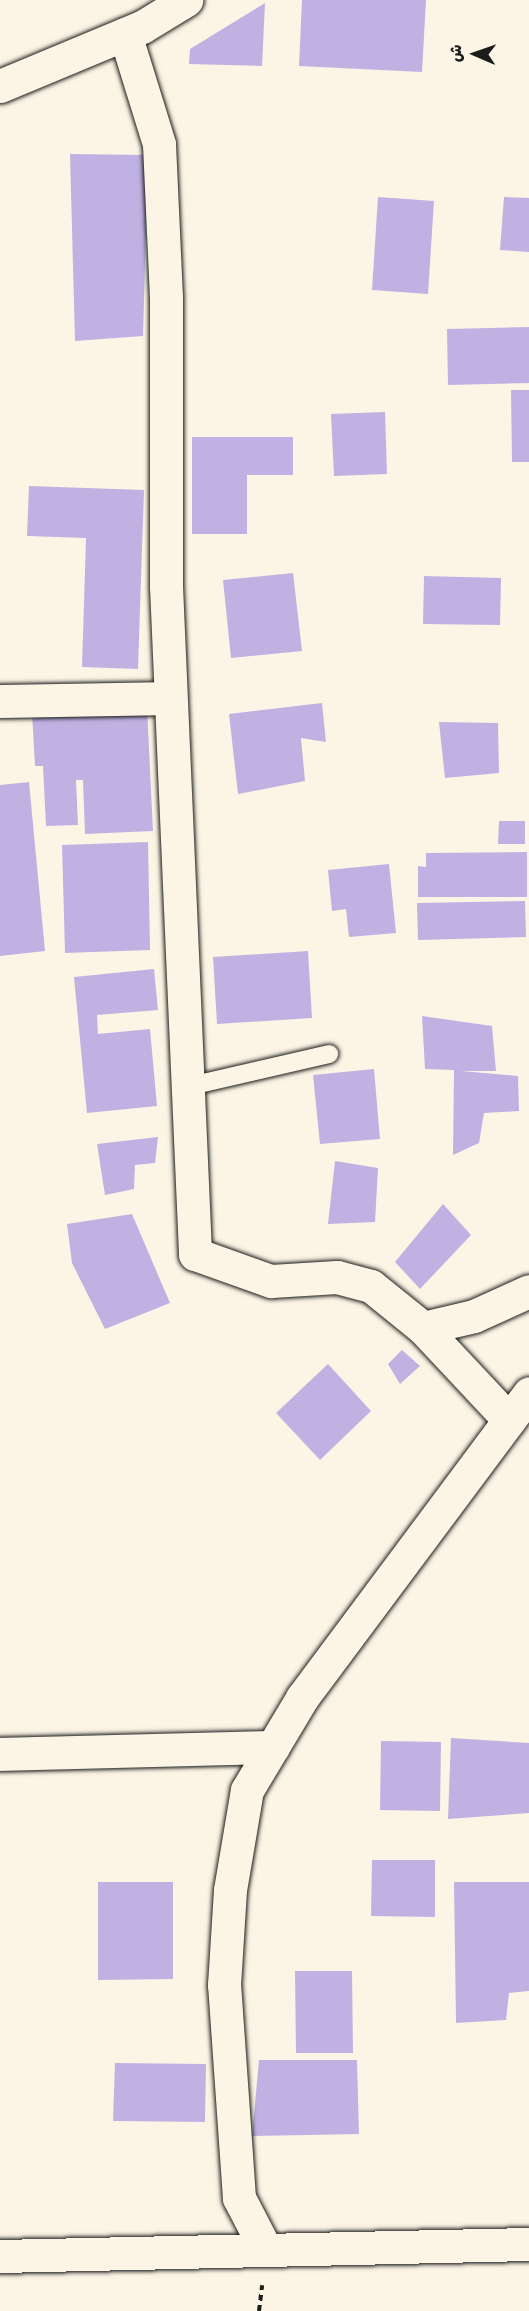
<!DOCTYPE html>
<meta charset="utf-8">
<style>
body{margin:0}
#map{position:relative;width:529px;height:2311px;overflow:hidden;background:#fcf5e5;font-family:Mynerve,"Playpen Sans Arabic",sans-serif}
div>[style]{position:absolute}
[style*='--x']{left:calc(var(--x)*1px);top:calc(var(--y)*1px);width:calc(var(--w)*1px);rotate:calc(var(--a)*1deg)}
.building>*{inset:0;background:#bfb2e3}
.path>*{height:4px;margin-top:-2px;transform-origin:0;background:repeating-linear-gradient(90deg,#1c1c1c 0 6px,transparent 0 10.5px)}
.roads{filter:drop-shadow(0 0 2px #1c1c1c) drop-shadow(0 0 2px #1c1c1c)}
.lane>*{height:18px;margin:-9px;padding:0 9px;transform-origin:9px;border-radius:9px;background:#fcf5e5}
.street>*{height:33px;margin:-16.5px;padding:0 16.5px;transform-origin:16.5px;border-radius:16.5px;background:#fcf5e5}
span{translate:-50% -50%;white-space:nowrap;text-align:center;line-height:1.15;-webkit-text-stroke:4.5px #fcf5e5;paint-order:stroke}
.north{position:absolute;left:445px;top:24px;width:60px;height:60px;-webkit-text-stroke:4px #fcf5e5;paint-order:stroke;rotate:272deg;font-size:16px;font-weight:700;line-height:24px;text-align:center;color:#1c1c1c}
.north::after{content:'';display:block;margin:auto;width:21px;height:27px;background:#1c1c1c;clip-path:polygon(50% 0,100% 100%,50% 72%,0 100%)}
</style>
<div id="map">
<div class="building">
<i style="clip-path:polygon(302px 0,426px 0,422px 72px,299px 66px)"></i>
<i style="clip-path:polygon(265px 3px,262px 66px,189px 64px,190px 49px)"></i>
<i style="clip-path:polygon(70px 154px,148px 155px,143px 336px,75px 341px)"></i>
<i style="clip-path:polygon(378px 197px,434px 201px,428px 294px,372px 290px)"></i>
<i style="clip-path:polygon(504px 197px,529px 198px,529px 252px,500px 250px)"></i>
<i style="clip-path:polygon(529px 327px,529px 383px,448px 385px,447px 329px)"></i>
<i style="clip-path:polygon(511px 390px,529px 390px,529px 462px,512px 462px)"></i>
<i style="clip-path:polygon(385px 412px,387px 474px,334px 476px,331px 414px)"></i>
<i style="clip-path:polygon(192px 437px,293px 437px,293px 475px,247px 475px,247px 534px,192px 534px)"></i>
<i style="clip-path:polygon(29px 486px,144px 490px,138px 669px,82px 667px,86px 538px,27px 536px)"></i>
<i style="clip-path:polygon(293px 573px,302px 651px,231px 658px,223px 580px)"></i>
<i style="clip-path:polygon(424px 576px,501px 578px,500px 625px,423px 624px)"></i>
<i style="clip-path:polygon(322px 703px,326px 742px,301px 738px,305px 781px,238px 794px,229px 714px)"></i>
<i style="clip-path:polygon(147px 707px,153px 831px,85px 834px,83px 780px,76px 780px,78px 825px,46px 826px,43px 766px,35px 766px,32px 713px)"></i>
<i style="clip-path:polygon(439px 722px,498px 723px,499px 773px,445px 778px)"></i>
<i style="clip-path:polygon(29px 782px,45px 951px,0 956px,0 785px)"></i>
<i style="clip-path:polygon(499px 821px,525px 821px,525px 844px,498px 844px)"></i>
<i style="clip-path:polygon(148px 842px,150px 950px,65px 953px,62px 845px)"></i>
<i style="clip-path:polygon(527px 852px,527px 897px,418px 897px,418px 866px,426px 867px,426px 853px)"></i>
<i style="clip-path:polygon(389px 864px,396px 933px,349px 937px,346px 909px,332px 911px,328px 870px)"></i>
<i style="clip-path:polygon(525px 901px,526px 937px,418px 940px,417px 903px)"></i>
<i style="clip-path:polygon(308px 951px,312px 1018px,217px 1024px,213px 957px)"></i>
<i style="clip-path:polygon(154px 969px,158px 1010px,97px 1015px,98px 1034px,150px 1029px,157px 1106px,87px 1113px,74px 977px)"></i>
<i style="clip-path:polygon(422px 1016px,492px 1026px,496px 1071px,461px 1071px,518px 1076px,519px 1111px,484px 1113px,479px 1143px,453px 1155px,454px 1070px,425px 1069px)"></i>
<i style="clip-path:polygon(374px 1069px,380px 1139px,320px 1144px,313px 1075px)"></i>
<i style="clip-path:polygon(158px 1137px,155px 1163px,135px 1165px,134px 1189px,105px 1195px,97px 1144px)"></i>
<i style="clip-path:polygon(335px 1161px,378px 1168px,375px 1222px,328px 1224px)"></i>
<i style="clip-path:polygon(443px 1204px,471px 1235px,420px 1289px,395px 1262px)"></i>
<i style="clip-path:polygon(132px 1214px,170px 1303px,105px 1329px,72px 1263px,67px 1224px)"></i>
<i style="clip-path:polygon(402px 1350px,420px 1366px,400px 1384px,388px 1364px)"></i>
<i style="clip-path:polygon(328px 1364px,371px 1411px,320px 1460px,276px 1413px)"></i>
<i style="clip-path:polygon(451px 1738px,529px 1743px,529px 1813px,448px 1819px)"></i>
<i style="clip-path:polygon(381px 1741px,441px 1742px,440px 1811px,380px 1810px)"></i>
<i style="clip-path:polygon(372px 1860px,435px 1860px,435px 1917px,371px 1916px)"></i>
<i style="clip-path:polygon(98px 1882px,173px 1882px,173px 1979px,98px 1980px)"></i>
<i style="clip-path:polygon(454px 1882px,529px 1882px,529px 1991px,509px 1993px,506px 2020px,456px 2023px)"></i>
<i style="clip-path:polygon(295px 1971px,352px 1971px,353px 2053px,296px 2053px)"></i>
<i style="clip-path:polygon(259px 2060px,357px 2060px,359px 2134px,252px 2136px)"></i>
<i style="clip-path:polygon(115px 2063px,206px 2064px,205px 2122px,113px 2121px)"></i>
</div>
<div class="path">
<i style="--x:259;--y:2311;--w:26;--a:-83"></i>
</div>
<div class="roads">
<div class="lane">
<i style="--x:186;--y:1087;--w:147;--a:-13"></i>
</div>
<div class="street">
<i style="--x:125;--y:34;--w:115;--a:72.8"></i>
<i style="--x:159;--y:144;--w:153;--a:87.4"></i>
<i style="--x:166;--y:297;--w:289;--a:90"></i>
<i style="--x:166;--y:586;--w:669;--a:87.51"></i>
<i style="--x:195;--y:1254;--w:81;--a:19.6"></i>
<i style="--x:271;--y:1281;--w:66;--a:-3.5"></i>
<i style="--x:337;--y:1277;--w:35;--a:15"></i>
<i style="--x:371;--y:1286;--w:67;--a:38.9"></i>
<i style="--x:423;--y:1328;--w:52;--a:-13.2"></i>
<i style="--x:474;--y:1316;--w:60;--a:-24.4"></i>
<i style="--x:0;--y:86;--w:154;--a:-22.6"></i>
<i style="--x:142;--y:27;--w:52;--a:-31.5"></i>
<i style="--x:0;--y:701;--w:170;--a:-1"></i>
<i style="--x:423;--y:1328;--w:126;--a:46.9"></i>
<i style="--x:0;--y:1754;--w:273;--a:-1.5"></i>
<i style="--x:266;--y:2250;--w:59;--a:-117.4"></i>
<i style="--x:239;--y:2198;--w:214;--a:-94"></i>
<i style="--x:224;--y:1985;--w:95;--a:-86.4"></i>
<i style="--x:230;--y:1890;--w:101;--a:-80.4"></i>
<i style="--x:247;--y:1790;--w:107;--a:-59.1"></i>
<i style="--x:302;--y:1698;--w:380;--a:-53.3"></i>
<i style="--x:0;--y:2256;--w:529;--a:-1.3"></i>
</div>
</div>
<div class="north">ش</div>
</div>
